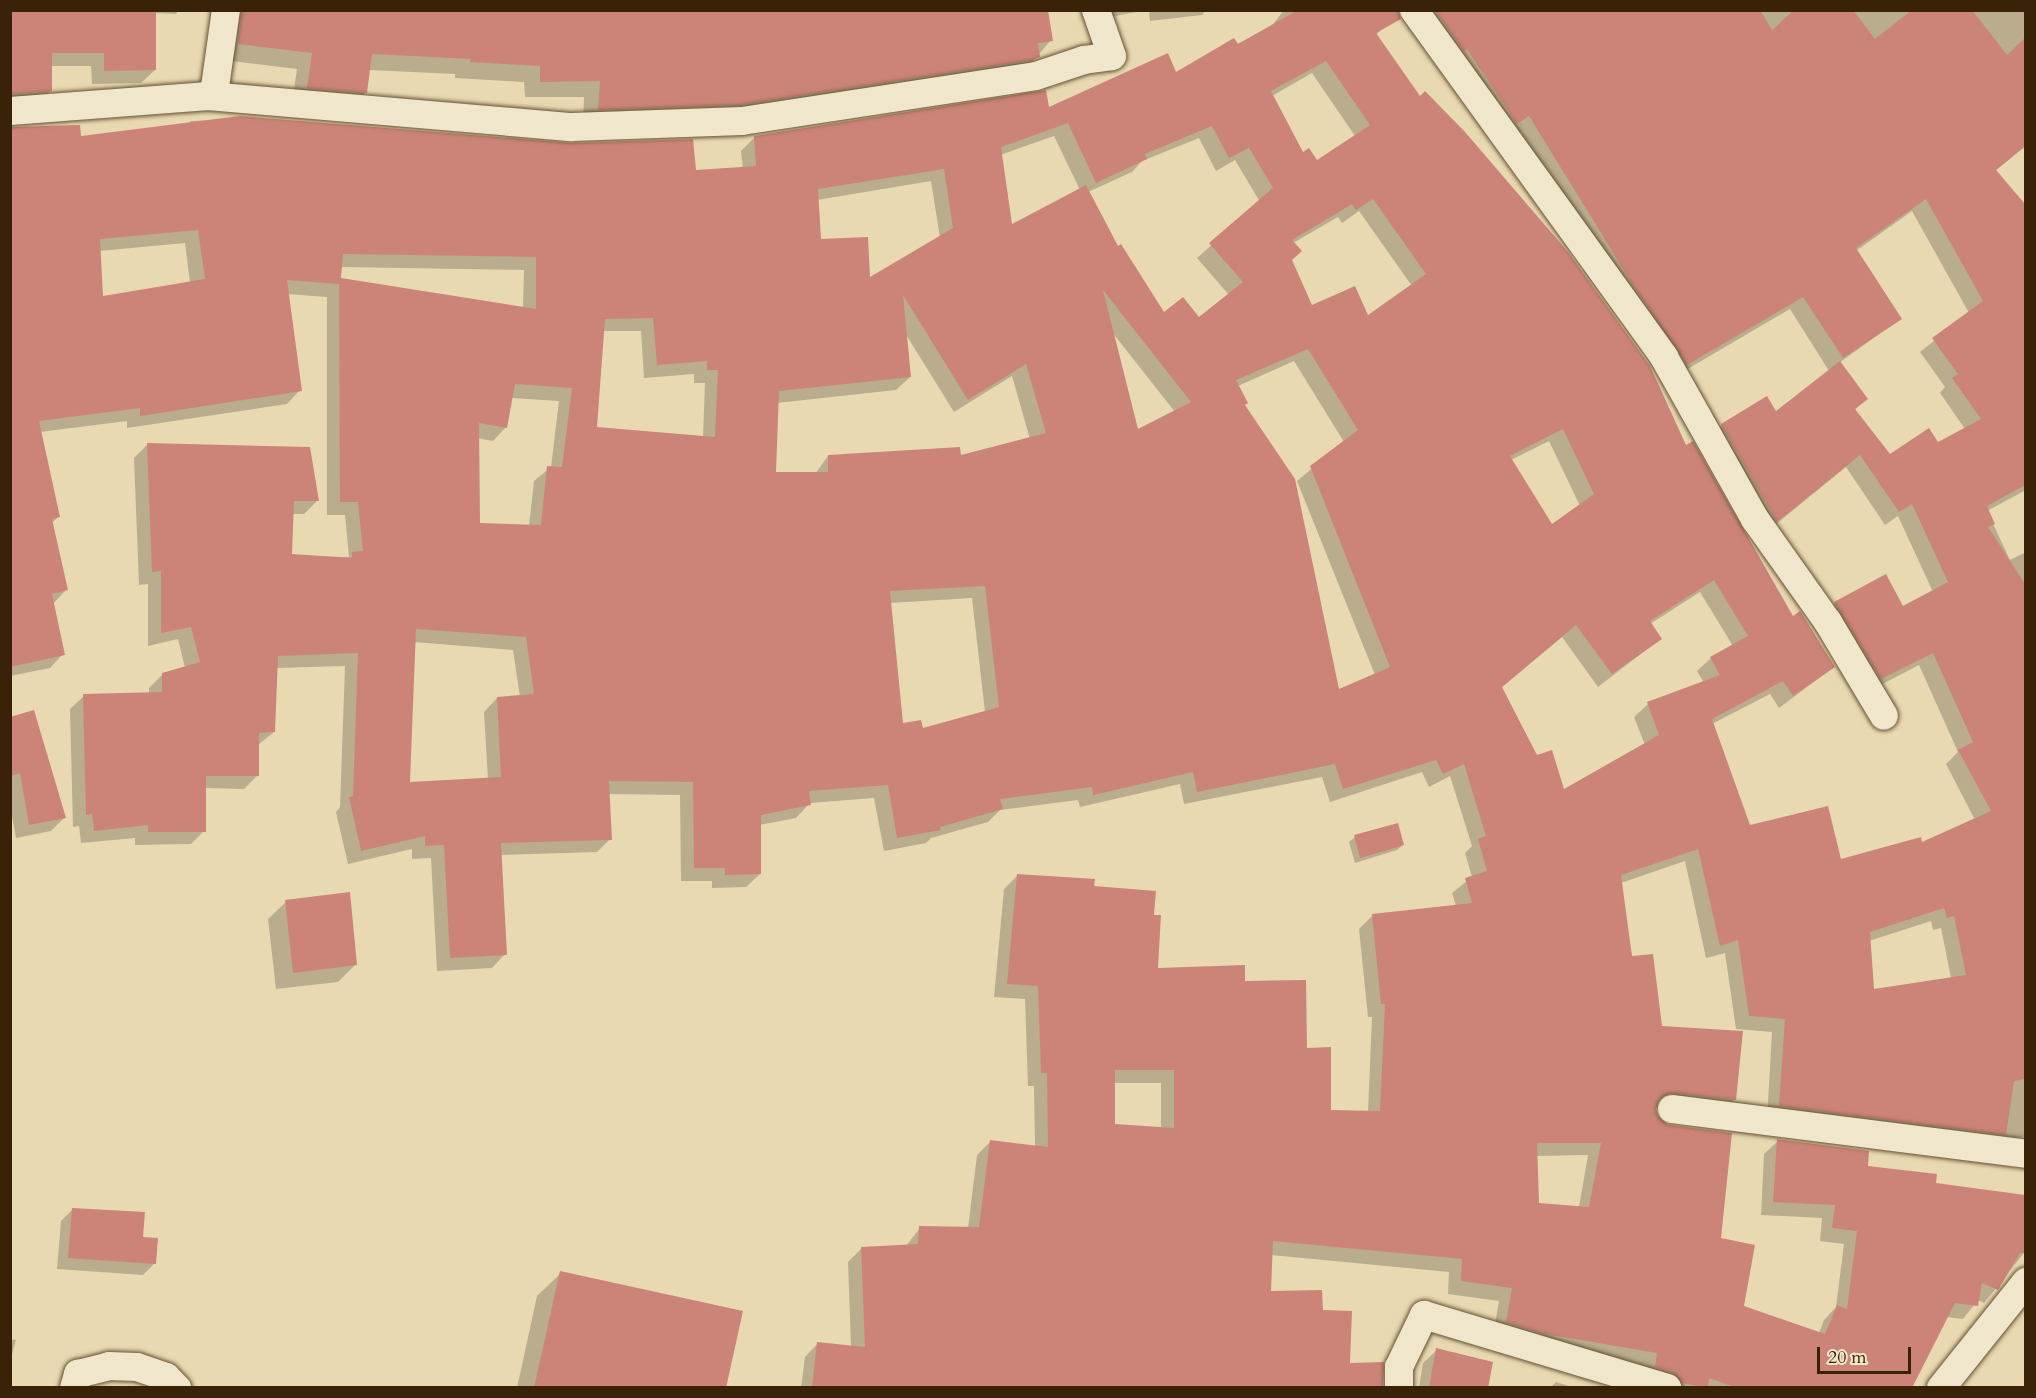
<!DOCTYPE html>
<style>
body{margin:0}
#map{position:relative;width:2036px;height:1398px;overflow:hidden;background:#e8d9b1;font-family:Cardo,serif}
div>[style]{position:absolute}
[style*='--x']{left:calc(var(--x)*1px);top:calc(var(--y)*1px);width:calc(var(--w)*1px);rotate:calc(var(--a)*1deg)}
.shadow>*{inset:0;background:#0003}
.building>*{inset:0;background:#cc8478}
.roads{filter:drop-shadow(0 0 2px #655032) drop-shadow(0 0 2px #655032)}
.minor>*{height:28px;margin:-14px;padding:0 14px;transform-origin:14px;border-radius:14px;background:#f0e6cc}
span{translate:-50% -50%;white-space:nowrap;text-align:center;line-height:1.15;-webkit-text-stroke:5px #f0e6cc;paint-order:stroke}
.frame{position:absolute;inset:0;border:12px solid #392208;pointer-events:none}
.scale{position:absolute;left:1817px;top:1347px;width:94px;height:27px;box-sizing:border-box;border:3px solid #392208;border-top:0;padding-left:8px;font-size:18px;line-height:21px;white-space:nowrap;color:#392208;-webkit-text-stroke:4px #f0e6cc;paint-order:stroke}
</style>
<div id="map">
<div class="shadow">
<i style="clip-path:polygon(10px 10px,179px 10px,176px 14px,154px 13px,155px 70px,141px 83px,92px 84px,91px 66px,50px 66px,50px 91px,37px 104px,10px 108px)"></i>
<i style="clip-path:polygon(221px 10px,1046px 10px,1051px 40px,1023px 73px,723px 120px,583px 125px,584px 97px,525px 97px,524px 82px,455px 78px,455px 74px,369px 70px,366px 92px,350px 108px,292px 103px,297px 69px,223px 60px)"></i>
<i style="clip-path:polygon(1093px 10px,1148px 10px,1098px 19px)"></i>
<i style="clip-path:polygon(1149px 10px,1206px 10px,1202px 15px,1150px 21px)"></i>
<i style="clip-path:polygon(evenodd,1284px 10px,1373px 10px,1383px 28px,1376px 35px,1419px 97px,1686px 447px,1792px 618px,1834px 667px,1779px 708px,1770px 694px,1712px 724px,1749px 827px,1840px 861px,1921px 844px,1975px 820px,1946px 764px,1958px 752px,1919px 665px,1867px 692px,1821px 616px,1835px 603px,1902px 608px,1933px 592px,1898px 516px,1885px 525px,1846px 467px,1764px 534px,1708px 439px,1722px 425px,1766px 398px,1775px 413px,1829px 371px,1790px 309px,1674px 377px,1413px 10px,2026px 10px,2026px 146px,1995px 171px,2026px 233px,2026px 490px,1987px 511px,2010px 560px,2026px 552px,2026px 1136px,1997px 1141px,1767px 1119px,1772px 1032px,1736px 1029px,1725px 953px,1706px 958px,1685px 861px,1621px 883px,1631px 958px,1661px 1027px,1734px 1100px,1721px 1113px,1654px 1107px,1720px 1240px,1742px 1307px,1819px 1333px,1824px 1320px,1836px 1307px,1844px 1244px,1820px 1241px,1822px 1218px,1761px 1215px,1764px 1154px,1778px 1141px,1934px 1184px,2026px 1197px,2024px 1253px,1984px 1303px,1978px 1300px,1963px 1319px,1946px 1317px,1910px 1388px,1661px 1388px,1642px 1380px,1645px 1366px,1526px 1346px,1493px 1336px,1499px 1301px,1448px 1294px,1449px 1272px,1271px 1255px,1269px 1292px,1321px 1311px,1349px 1365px,1383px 1388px,801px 1388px,805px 1357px,818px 1343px,851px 1347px,848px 1262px,862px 1248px,906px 1246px,920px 1228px,968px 1228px,977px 1155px,990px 1142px,1035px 1147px,1034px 1086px,1028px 1086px,1025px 999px,994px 997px,1004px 889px,1018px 875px,1093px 887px,1152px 916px,1156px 969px,1244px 983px,1306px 1049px,1329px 1112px,1368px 1112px,1372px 1017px,1368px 1017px,1359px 929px,1373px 915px,1456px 906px,1452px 893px,1472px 877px,1465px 853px,1472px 846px,1450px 776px,1429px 787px,1422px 772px,1330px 802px,1322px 777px,1184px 804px,1180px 784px,1080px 807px,1078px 800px,1000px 810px,988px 822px,931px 838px,926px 843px,884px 851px,874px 798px,810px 803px,796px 818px,759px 825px,760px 874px,746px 887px,712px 888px,712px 881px,681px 881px,680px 795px,608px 794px,610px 839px,597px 852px,500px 855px,505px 954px,492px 968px,437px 971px,431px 858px,412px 859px,412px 849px,348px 864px,336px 812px,340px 807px,345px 666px,276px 668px,274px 732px,258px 745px,258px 775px,244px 789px,204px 788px,204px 831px,191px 844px,135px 845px,135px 838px,81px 843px,79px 826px,73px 827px,70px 709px,84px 696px,149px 694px,149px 688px,162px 675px,185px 668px,178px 639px,148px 646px,148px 584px,139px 585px,134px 458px,147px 445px,317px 501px,304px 514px,292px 514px,290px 556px,349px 557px,345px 515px,327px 515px,327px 297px,287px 294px,300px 390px,287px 404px,127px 428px,127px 421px,40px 432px,58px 517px,51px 524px,66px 590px,53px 604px,63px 654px,50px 668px,10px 676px,10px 274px,80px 138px,185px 127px,191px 121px,265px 119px,694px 172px,743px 169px,741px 151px,755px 137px,1048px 109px,1175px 74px,1270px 28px,1284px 10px,1312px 73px,1355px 136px,1316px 162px,1302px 154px,1272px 96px,1312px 73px,1284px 10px,1054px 136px,1080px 190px,1011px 226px,1000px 155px,1054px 136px,1284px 10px,1199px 138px,1216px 171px,1235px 160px,1260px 202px,1197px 258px,1229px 295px,1199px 319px,1164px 314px,1117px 248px,1088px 192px,1132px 172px,1142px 161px,1199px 138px,1284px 10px,931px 181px,940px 238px,869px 280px,819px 241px,817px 200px,931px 181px,1284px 10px,1359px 211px,1412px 286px,1368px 317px,1311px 307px,1290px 260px,1293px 243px,1338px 217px,1342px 223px,1359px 211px,1284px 10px,1912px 211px,1969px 313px,1920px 352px,1945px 387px,1940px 393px,1965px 429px,1938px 444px,1890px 456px,1854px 411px,1866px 398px,1839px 363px,1900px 319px,1856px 251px,1912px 211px,1284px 10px,185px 243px,190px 283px,102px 298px,99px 251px,185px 243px,1284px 10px,341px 267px,524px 270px,523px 308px,340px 279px,341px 267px,1284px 10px,602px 331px,641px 331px,644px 378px,694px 374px,694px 383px,705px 383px,703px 437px,596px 428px,602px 331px,1284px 10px,1112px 332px,1175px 412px,1137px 431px,1112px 332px,1284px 10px,905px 333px,954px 412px,1012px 376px,1030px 439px,959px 457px,828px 456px,815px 474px,774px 474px,777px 403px,896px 390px,910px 377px,905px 333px,1284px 10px,1294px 361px,1344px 442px,1297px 481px,1375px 675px,1338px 691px,1238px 386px,1294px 361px,1284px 10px,511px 398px,559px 401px,551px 467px,534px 481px,529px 526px,478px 524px,477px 438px,493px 441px,506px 427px,511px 398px,1284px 10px,1549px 441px,1580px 506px,1552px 526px,1511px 460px,1549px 441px,1284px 10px,1700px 592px,1733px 646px,1711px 658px,1697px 671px,1704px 683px,1648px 704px,1634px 717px,1645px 745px,1563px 791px,1536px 757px,1501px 688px,1562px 637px,1598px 687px,1660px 639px,1650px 624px,1700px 592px,1284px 10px,972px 598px,985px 712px,921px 730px,902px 725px,890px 603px,972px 598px,1284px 10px,414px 642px,513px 650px,520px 697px,497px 698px,484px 712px,488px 780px,409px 783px,414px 642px,1284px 10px,1931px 921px,1933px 930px,1941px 928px,1951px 978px,1873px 990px,1869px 941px,1931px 921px,1284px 10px,1114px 1083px,1161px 1083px,1161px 1128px,1114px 1125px,1114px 1083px,1284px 10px,1588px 1155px,1579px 1207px,1538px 1205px,1536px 1156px,1588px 1155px)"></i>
<i style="clip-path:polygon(10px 719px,64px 818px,51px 831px,16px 838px,10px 805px)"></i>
<i style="clip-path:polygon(1355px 837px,1403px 845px,1397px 850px,1355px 863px,1349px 842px)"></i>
<i style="clip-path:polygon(286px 902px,356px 964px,338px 982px,276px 989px,268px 919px)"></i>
<i style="clip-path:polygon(73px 1209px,142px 1239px,155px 1263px,143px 1275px,57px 1269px,61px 1221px)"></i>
<i style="clip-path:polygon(561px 1273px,724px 1388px,517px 1388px,537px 1296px)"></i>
<i style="clip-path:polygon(10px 1339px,16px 1340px,10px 1361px)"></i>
<i style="clip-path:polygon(1437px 1350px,1487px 1388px,1419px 1388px,1423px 1363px)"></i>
<i style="clip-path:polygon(1556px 1382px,1575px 1388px,1550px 1388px)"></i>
</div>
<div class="building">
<i style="clip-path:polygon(10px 10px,156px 10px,156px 70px,104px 71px,104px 53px,52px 53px,52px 91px,10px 94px)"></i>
<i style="clip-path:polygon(242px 10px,1048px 10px,1053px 41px,1038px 43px,1040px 57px,1032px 60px,740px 105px,598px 110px,600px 81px,540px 82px,540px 66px,470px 62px,471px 59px,372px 54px,367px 93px,307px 88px,312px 53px,238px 44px)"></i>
<i style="clip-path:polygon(evenodd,1298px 10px,1398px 10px,1401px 19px,1376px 33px,1420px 96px,1425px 91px,1465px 132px,1568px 252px,1650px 366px,1686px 445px,1693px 441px,1793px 616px,1800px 611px,1835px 667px,1793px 696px,1783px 681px,1712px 719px,1750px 825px,1828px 806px,1841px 859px,1921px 837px,1922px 842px,1991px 811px,1958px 750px,1973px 742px,1933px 653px,1881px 679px,1834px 602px,1886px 574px,1903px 606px,1948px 582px,1912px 504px,1899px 512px,1860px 455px,1777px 522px,1721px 424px,1767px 396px,1776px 411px,1840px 361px,1868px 399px,1855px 409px,1890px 454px,1929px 428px,1938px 442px,1981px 419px,1952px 378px,1958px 374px,1932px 338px,1983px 301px,1926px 199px,1856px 248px,1902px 319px,1843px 358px,1803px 297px,1687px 365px,1633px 285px,1529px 116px,1517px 124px,1467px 49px,1464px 51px,1435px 10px,1760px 10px,1772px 30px,1794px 10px,1853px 10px,1875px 39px,1912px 10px,1972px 10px,2007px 55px,2025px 38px,2025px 146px,1996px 170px,2025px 204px,2025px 485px,1987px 506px,1995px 524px,1988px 527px,2025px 584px,2025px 1079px,2014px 1081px,2006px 1135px,1779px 1106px,1785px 1019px,1749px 1016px,1738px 940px,1720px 946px,1698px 849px,1621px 875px,1632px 956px,1653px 954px,1662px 1026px,1743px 1031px,1736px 1100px,1673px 1093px,1659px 1099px,1656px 1108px,1657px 1116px,1669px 1125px,1732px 1133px,1721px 1238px,1755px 1245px,1744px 1306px,1825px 1334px,1837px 1305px,1847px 1309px,1857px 1231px,1832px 1228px,1835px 1205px,1773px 1202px,1777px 1139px,1869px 1151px,1868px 1166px,1937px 1174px,1936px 1183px,2025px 1195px,2025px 1253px,2020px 1253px,1998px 1290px,1982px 1283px,1978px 1306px,1955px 1303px,1912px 1388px,1737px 1388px,1709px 1378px,1708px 1388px,1682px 1383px,1672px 1372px,1655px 1367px,1657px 1353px,1540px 1333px,1506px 1322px,1512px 1288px,1461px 1281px,1462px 1259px,1273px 1241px,1271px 1291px,1322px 1290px,1323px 1310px,1352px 1311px,1350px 1363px,1384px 1362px,1383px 1388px,812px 1388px,817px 1342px,865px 1347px,861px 1247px,918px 1244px,919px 1226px,979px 1227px,990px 1140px,1048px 1147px,1047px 1073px,1041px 1073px,1038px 986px,1007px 984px,1017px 874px,1095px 879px,1094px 886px,1156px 891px,1154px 915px,1161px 915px,1158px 968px,1245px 965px,1245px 981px,1306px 980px,1307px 1048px,1331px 1047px,1331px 1110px,1380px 1111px,1385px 1004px,1381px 1004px,1372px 914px,1472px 903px,1465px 878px,1487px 871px,1478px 839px,1486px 836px,1464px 764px,1443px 774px,1436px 760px,1343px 789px,1335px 764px,1197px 792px,1193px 772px,1093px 795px,1092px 787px,1000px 799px,1003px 809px,940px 827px,941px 830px,897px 838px,888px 785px,809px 791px,811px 805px,761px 815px,761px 874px,725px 875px,725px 868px,694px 868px,693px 782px,609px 781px,612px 840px,501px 843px,507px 955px,450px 958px,444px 845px,425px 846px,425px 836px,361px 851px,349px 797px,353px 796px,358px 653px,278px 656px,275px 732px,259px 733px,259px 776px,206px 776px,206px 832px,148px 832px,148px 825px,94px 831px,92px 814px,86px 815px,83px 694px,162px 692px,162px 673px,200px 662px,191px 627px,161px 633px,161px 571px,152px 572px,147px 443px,310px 447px,319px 501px,294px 501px,292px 554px,352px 558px,352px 552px,363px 551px,358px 502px,340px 502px,339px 284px,287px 280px,302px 391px,140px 416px,140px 408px,39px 421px,60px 517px,52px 519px,68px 590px,52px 594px,65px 655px,10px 667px,10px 127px,80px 125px,81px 136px,240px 116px,571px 143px,693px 139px,696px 170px,756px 166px,754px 136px,1046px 90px,1049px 107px,1168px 53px,1176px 72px,1234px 38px,1238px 44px,1298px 10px,1326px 61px,1370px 125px,1317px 160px,1309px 148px,1303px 152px,1271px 91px,1326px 61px,1298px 10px,1068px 123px,1096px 183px,1147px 159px,1145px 154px,1212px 126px,1229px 158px,1249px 148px,1273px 188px,1209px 243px,1243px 282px,1199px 317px,1183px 297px,1164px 312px,1121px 244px,1118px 246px,1086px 185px,1012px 224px,1001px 147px,1068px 123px,1298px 10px,944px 169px,953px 228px,870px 277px,868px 237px,821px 239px,818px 189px,944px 169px,1298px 10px,1373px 199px,1426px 274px,1368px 315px,1355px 286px,1312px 305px,1292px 260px,1302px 251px,1292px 240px,1352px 204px,1356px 210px,1373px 199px,1298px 10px,198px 230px,205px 279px,103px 296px,100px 239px,198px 230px,1298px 10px,343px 254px,536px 257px,536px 309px,341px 278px,343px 254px,1298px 10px,1103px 290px,1191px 402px,1138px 429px,1103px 290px,1298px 10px,903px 295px,968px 400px,1026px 364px,1046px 433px,961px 455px,960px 447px,828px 455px,828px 472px,776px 472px,779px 391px,911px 377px,903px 295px,1298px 10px,653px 318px,657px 365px,707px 361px,707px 370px,718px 370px,715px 437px,597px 427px,605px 319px,653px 318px,1298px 10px,1308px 349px,1358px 430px,1310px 466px,1390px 667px,1339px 689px,1295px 479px,1245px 405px,1248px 403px,1236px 380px,1308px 349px,1298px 10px,515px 384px,572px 388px,562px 467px,547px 466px,541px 525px,480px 523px,479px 423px,507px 428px,515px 384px,1298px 10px,1563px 429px,1594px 494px,1552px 524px,1510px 456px,1563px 429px,1298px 10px,1714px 580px,1748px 636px,1710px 657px,1720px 675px,1647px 702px,1659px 735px,1564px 789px,1552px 750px,1537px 755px,1502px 687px,1576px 625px,1612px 674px,1662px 639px,1650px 621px,1714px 580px,1298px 10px,985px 586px,999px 707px,923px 728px,921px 720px,903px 723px,890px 591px,985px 586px,1298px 10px,416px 629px,526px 637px,534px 694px,497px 697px,501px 777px,410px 782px,416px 629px,1298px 10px,1944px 908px,1947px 918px,1954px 916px,1966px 975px,1874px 989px,1870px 932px,1944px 908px,1298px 10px,1115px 1070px,1174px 1070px,1174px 1128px,1115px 1124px,1115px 1070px,1298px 10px,1537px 1143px,1601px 1143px,1589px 1207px,1539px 1203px,1537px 1143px)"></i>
<i style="clip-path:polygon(34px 710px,66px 818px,29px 825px,20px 773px,10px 776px,10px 717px)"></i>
<i style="clip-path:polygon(1398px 823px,1404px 845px,1360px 858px,1354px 835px)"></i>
<i style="clip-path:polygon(350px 892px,357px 965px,293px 973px,285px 900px)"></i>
<i style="clip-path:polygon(72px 1208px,145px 1212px,143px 1237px,158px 1238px,156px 1264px,68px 1258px)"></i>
<i style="clip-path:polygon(560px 1271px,743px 1311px,726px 1388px,534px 1388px)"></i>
<i style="clip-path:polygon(1436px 1348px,1493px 1362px,1488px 1388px,1429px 1388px)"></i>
</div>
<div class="roads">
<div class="minor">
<i style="--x:1414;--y:10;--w:428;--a:54.2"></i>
<i style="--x:1664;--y:357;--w:186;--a:60.7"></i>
<i style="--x:1755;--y:519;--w:126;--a:54.7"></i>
<i style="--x:1828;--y:622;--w:109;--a:59.2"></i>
<i style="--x:208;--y:96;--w:11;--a:-52"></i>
<i style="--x:215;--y:87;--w:78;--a:-81.9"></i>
<i style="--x:10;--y:111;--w:199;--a:-4.3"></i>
<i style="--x:208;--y:96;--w:365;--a:4.9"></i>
<i style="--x:572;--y:127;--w:170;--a:-2"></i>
<i style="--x:742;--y:121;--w:297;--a:-8.7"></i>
<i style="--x:1036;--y:76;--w:51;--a:-18.4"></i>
<i style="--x:1084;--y:60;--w:28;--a:-8"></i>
<i style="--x:1112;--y:56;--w:49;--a:-109.2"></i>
<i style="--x:1672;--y:1109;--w:357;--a:7.2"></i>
<i style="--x:74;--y:1388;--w:15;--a:-74"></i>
<i style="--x:78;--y:1374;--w:32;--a:-14"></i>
<i style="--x:109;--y:1366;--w:28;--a:2"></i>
<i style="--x:137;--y:1367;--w:31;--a:19"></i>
<i style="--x:166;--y:1377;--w:16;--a:45"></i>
<i style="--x:1399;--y:1388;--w:21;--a:-90"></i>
<i style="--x:1399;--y:1367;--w:58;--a:-64.3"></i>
<i style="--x:1424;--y:1315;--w:254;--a:16.7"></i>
<i style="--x:1941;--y:1388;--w:136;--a:-51.3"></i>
</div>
</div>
<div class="frame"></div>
<div class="scale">20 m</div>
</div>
